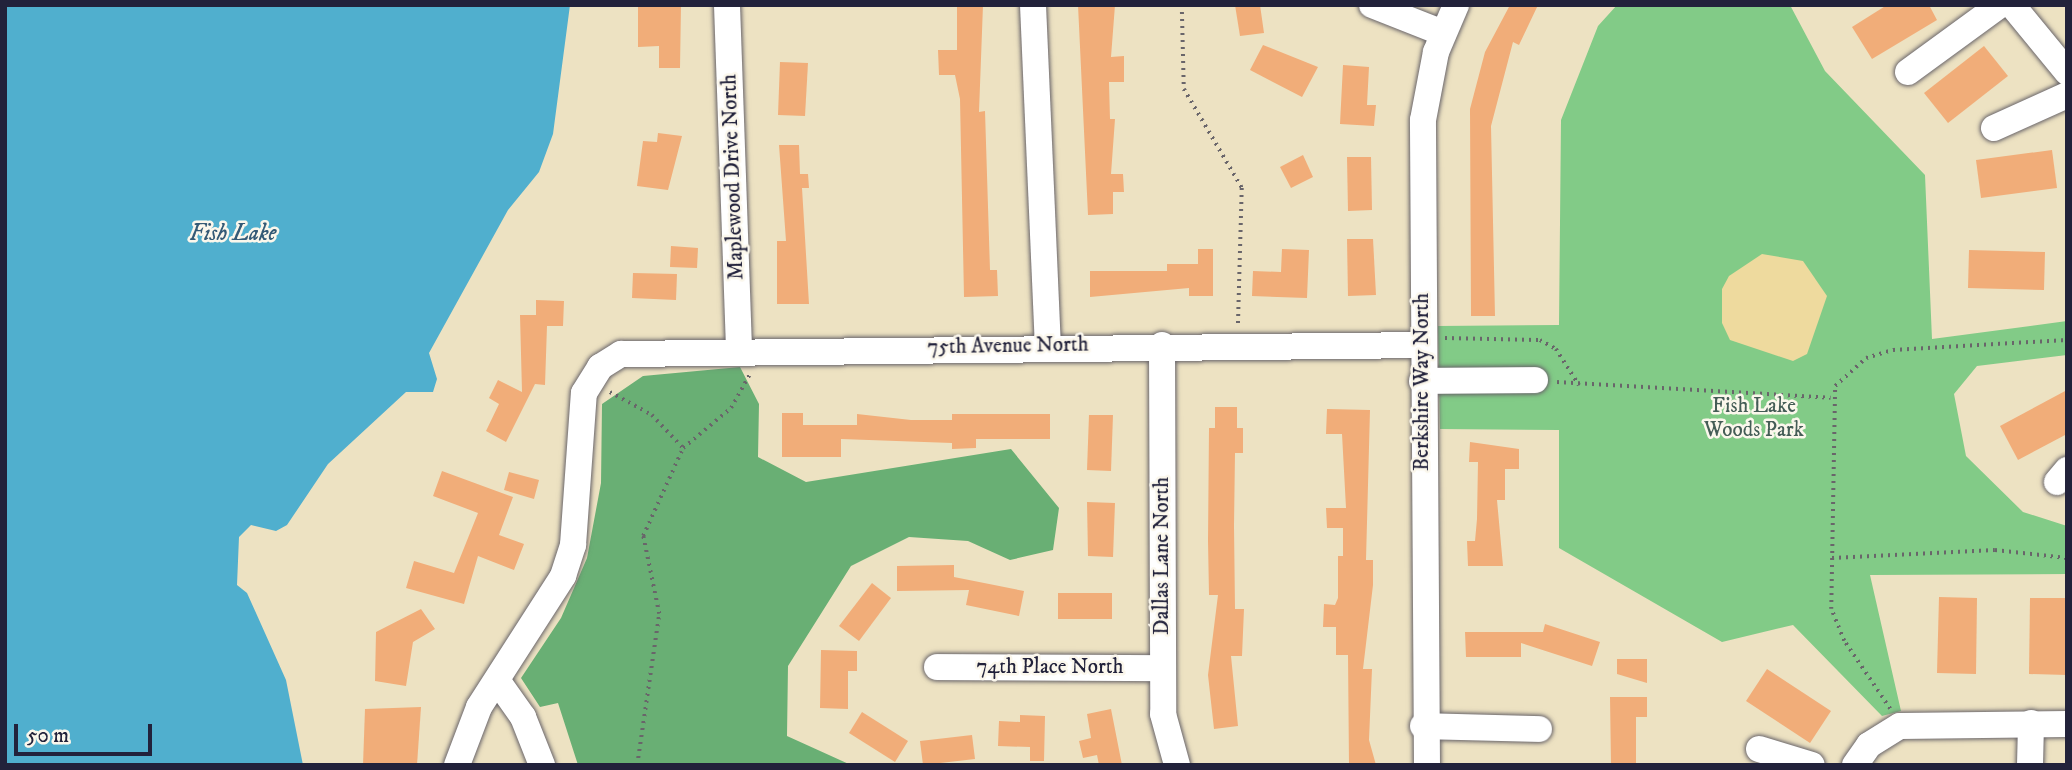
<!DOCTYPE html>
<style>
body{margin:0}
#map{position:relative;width:2072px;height:770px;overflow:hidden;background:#ede2c2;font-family:"IM FELL DW Pica",serif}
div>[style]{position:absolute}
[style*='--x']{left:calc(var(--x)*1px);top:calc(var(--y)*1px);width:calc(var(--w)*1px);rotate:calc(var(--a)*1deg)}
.green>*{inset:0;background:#82cb87}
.forest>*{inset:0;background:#69af74}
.sand>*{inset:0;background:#eeda9e}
.water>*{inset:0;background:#50afce}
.building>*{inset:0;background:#f1ad79}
.path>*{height:3.5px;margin-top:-1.75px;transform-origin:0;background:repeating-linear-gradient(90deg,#69656a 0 2px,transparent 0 7px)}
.roads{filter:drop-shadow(0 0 2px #69656a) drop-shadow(0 0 2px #69656a)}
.minor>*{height:26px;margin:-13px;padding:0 13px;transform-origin:13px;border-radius:13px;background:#fff}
span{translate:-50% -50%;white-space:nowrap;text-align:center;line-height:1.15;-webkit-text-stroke:5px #fbf7ec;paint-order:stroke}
.street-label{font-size:21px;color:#22223b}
.park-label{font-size:21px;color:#445d56}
.water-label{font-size:23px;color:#345a76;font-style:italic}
.frame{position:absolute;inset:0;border:7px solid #22223b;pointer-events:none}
.scale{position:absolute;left:14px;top:724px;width:138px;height:32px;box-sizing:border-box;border:4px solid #22223b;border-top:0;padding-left:9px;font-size:21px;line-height:24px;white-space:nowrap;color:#22223b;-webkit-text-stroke:5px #fbf7ec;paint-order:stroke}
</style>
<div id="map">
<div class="green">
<i style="clip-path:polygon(1617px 5px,1790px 5px,1825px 71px,1925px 175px,1932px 339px,2067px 321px,2067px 355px,1977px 366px,1954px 394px,1966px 456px,2023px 512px,2067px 526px,2067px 574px,1870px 575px,1901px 711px,1882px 716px,1793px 625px,1722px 642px,1559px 548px,1559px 430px,1440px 429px,1438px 326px,1559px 325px,1561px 120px,1598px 26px)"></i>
</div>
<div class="forest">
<i style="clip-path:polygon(740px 367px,759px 404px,758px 457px,806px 482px,1011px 449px,1059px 508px,1053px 550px,1010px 560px,968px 541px,909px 537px,851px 566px,788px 666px,787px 736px,851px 765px,578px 765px,558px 703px,540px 707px,521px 678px,561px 618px,587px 558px,601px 483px,602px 404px,643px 376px)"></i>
</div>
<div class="sand">
<i style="clip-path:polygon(1762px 254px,1803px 261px,1827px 296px,1807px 354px,1793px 361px,1730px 340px,1722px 323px,1722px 289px,1729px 276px)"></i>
</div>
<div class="water">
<i style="clip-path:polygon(5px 5px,570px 5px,553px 134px,539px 172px,508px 210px,429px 353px,437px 379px,433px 392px,406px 392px,328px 464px,287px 525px,276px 531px,251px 525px,239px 537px,237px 585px,247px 593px,286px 680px,303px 765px,5px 765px)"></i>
</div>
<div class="building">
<i style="clip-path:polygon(638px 5px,681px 5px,680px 68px,659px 68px,659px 46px,638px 47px)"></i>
<i style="clip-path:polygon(957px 5px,983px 5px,979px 112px,985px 111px,990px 270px,997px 270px,998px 296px,964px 297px,960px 99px,955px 75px,939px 75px,938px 50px,957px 50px)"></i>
<i style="clip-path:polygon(1078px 5px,1115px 5px,1111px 57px,1124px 56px,1124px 82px,1109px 82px,1110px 119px,1115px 119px,1111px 174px,1123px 174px,1124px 192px,1113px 192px,1113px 214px,1088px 215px)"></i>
<i style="clip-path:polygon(1235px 5px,1260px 5px,1264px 33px,1240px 36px)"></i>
<i style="clip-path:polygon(1510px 5px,1538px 5px,1519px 45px,1513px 42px,1491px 126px,1495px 316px,1471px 316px,1470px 109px,1485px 52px)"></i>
<i style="clip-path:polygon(1887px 5px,1929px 5px,1937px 20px,1872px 59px,1852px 27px)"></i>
<i style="clip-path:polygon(1263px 45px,1318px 67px,1302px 97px,1250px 70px)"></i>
<i style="clip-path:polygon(1984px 46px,2008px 76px,1948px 123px,1924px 93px)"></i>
<i style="clip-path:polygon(780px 62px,808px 63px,805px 116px,778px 115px)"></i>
<i style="clip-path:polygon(1343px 65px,1369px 67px,1367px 105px,1376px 105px,1374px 126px,1340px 124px)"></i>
<i style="clip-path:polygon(658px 133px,682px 136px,668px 190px,637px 186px,643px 141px,657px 142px)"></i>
<i style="clip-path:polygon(779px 145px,799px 145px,800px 174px,808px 174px,809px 188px,802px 188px,809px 304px,777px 304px,777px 241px,786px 241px)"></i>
<i style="clip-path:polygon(2052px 150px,2057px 188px,1981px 198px,1976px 160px)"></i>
<i style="clip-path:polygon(1303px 155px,1313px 177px,1291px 188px,1280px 167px)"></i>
<i style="clip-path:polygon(1347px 157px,1371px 157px,1372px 210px,1348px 211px)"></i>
<i style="clip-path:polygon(1347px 239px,1373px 239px,1376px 295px,1348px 296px)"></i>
<i style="clip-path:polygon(671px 246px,698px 248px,697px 268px,670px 267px)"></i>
<i style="clip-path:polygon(1198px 249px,1213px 249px,1213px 296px,1189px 296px,1189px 288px,1090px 297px,1090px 271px,1167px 271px,1167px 264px,1198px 264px)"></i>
<i style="clip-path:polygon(1282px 249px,1309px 250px,1307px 298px,1252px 296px,1253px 271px,1281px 272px)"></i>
<i style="clip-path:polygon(1969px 250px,2045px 252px,2044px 290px,1968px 288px)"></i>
<i style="clip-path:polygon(633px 273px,677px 274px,676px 300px,632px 298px)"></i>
<i style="clip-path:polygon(536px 300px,564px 301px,563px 326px,547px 326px,545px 385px,535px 384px,506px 442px,486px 431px,499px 404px,489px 398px,498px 380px,522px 392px,520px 315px,536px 315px)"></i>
<i style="clip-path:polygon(2067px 390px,2067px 434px,2018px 460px,2000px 426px)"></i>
<i style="clip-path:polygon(1215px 407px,1237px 407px,1237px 428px,1243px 428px,1243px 453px,1235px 453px,1234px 526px,1235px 609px,1244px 609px,1242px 656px,1231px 656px,1238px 726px,1214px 729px,1208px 675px,1218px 595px,1209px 595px,1208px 541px,1209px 428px,1215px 428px)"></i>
<i style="clip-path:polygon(1327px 409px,1370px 410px,1366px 560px,1373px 560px,1373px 585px,1363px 669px,1372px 669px,1369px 740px,1376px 765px,1349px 765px,1348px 655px,1336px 655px,1336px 627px,1323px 627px,1324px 604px,1335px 605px,1338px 598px,1338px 556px,1343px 556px,1343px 528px,1327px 528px,1326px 508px,1346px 508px,1342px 434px,1326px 434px)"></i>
<i style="clip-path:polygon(782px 413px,803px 413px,803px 425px,857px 425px,857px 414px,911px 420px,952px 420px,952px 414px,1050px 414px,1050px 439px,976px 439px,976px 448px,952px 449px,952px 443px,841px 439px,841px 457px,782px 457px)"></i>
<i style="clip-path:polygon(1089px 415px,1113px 415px,1111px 471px,1087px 470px)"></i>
<i style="clip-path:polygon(1470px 442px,1519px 449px,1519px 469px,1505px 469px,1505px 500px,1497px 500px,1503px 566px,1468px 566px,1467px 541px,1475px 541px,1477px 519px,1478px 462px,1469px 462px)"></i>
<i style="clip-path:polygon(442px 471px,513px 497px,499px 535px,524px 544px,514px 570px,478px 556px,464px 604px,406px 588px,414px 561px,454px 573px,478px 513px,433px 496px)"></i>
<i style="clip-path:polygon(509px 472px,539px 480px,534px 499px,504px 490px)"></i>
<i style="clip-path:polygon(1087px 502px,1115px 503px,1113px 557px,1088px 556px)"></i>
<i style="clip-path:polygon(954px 565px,954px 577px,1024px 591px,1019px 616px,966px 605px,969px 590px,897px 591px,897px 566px)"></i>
<i style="clip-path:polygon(872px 583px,891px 598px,859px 641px,839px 626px)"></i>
<i style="clip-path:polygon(1058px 593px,1112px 593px,1112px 619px,1058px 619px)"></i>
<i style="clip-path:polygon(1939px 597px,1977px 598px,1976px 674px,1937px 673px)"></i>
<i style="clip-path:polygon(2030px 598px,2067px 598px,2067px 675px,2029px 674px)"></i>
<i style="clip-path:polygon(421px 609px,435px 629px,413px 642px,406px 686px,375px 681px,376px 632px)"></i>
<i style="clip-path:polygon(1545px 624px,1600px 642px,1592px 666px,1521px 643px,1521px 657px,1466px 657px,1465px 632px,1543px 632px)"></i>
<i style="clip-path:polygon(821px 650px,857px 651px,857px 671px,848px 671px,848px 709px,820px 708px)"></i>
<i style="clip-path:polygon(1617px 659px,1647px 659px,1647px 683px,1617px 674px)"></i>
<i style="clip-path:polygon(1767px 669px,1831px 711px,1810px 743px,1746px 701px)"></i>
<i style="clip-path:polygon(1610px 697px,1647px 697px,1647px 717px,1636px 717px,1636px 765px,1611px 765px)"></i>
<i style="clip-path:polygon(421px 707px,417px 765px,363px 765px,365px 709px)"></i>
<i style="clip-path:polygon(1111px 709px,1122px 765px,1099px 765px,1097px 755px,1083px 758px,1079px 741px,1091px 738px,1087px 714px)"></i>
<i style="clip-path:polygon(862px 712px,908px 741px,895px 762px,849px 733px)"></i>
<i style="clip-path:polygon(1020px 715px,1045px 716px,1044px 761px,1030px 761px,1030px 747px,998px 746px,999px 721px,1020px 722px)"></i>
<i style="clip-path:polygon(972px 735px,975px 759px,923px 765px,920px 741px)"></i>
</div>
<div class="path">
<i style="--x:1182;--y:5;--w:84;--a:88.6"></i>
<i style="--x:1184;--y:89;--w:115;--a:59.6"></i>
<i style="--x:1242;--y:188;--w:139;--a:91.6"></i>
<i style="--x:1445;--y:338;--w:95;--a:1.2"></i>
<i style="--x:1540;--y:340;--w:18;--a:29"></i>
<i style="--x:1556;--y:349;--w:43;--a:57.4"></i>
<i style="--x:1557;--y:382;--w:274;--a:3.3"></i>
<i style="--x:610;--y:392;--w:48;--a:28.7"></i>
<i style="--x:652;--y:415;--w:45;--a:46.8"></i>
<i style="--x:1832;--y:558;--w:163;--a:-2.8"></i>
<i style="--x:1995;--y:550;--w:72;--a:6.3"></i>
<i style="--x:1890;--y:709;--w:82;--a:-124.1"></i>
<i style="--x:1844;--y:641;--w:35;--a:-112"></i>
<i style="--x:1831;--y:609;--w:223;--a:-89"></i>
<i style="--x:1835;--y:386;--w:42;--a:-42.1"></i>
<i style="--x:1866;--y:358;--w:28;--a:-17"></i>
<i style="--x:1893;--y:350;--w:174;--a:-3.3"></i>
<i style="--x:637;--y:765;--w:153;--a:-81.7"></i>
<i style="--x:659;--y:614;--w:80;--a:-101.6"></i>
<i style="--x:643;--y:536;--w:97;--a:-65.6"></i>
<i style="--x:683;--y:448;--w:62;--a:-39.8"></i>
<i style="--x:731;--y:408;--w:38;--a:-61"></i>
</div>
<div class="roads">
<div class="minor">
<i style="--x:727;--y:5;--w:343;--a:88"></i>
<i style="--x:1033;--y:5;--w:341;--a:87.5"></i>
<i style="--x:1372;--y:5;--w:76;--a:21.5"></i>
<i style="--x:2012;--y:5;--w:87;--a:50.6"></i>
<i style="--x:1908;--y:72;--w:114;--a:-36.1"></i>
<i style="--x:1994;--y:128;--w:80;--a:-24.3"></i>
<i style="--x:1162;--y:345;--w:369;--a:89.8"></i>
<i style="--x:1163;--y:714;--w:53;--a:74.6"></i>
<i style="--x:1422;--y:381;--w:113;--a:-0.5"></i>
<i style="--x:2057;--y:482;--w:16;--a:-50"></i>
<i style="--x:937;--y:667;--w:225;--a:0.3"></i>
<i style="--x:499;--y:683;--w:42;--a:54.8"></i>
<i style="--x:523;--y:717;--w:52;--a:68.4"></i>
<i style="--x:1423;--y:726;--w:116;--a:1.5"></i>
<i style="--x:1759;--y:749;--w:55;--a:16.8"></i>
<i style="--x:457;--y:765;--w:62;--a:-69.2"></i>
<i style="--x:479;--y:707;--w:156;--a:-57.3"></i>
<i style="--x:563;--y:576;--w:33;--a:-72"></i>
<i style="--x:573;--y:545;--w:152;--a:-85.9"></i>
<i style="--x:584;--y:393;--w:31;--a:-58"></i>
<i style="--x:600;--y:367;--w:25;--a:-32"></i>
<i style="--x:621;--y:354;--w:800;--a:-0.64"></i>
<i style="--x:1427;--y:765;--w:645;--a:-90.36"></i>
<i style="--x:1423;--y:120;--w:69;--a:-79.2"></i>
<i style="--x:1436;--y:52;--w:51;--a:-66.9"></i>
<i style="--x:1855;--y:765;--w:24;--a:-55"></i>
<i style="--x:1869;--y:745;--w:36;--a:-32"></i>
<i style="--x:1900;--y:726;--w:167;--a:-0.7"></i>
<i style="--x:2030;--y:765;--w:42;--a:-88.6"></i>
</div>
</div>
<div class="street-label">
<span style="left:733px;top:177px;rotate:-92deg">Maplewood Drive North</span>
<span style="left:1008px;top:346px;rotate:-1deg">75th Avenue North</span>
<span style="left:1422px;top:382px;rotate:-90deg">Berkshire Way North</span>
<span style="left:1162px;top:556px;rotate:-90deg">Dallas Lane North</span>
<span style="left:1050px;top:667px">74th Place North</span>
</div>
<div class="park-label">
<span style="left:1754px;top:418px">Fish Lake<br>Woods Park</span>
</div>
<div class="water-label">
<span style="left:233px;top:234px">Fish Lake</span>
</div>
<div class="frame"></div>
<div class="scale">50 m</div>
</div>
